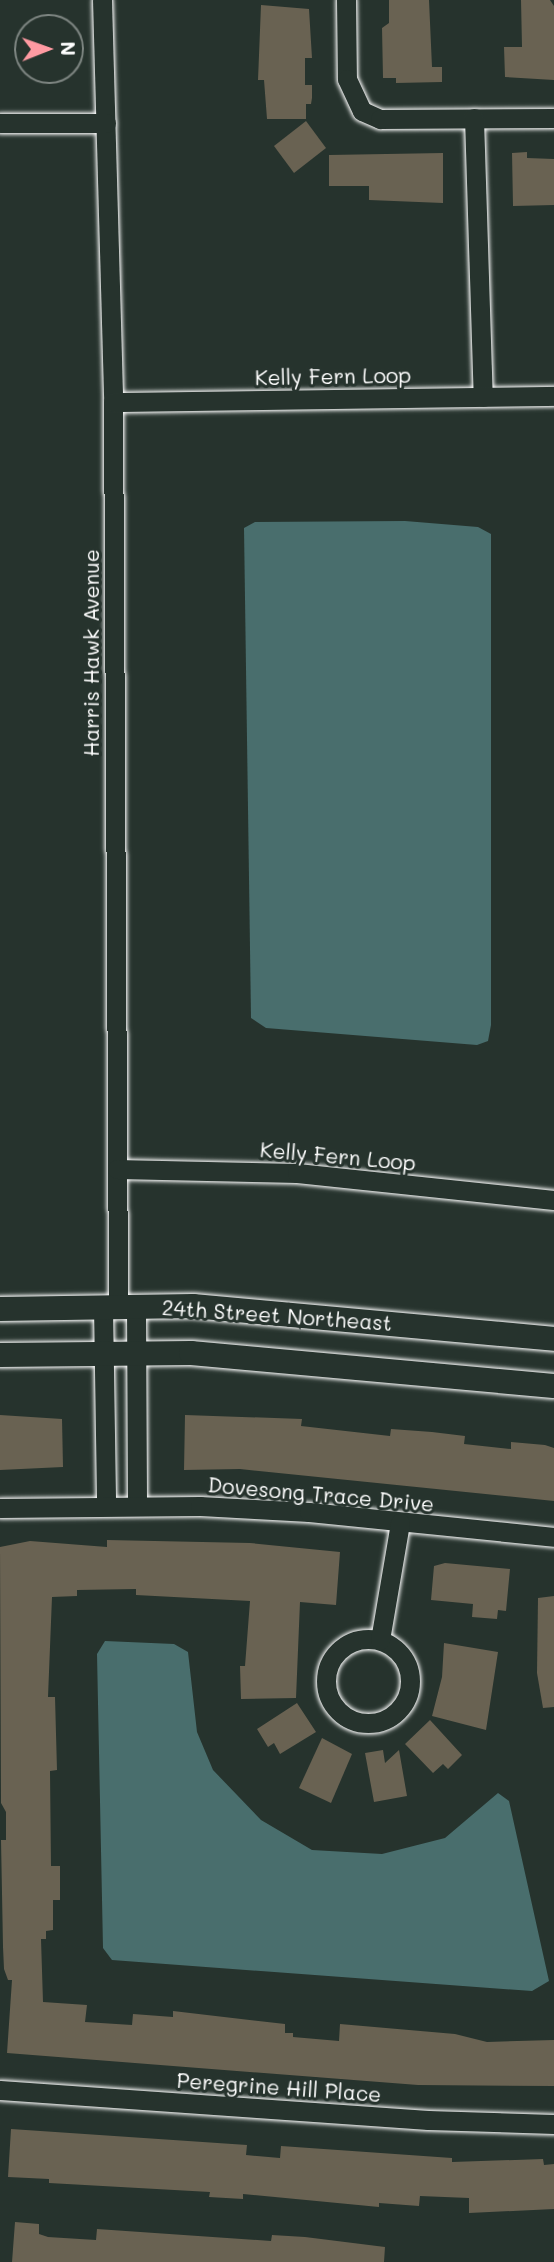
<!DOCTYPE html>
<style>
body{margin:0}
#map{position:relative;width:554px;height:2262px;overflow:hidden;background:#26332d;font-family:Mali,sans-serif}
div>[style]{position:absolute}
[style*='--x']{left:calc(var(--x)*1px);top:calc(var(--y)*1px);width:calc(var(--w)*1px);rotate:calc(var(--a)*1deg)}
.water>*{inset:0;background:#496e6d}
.building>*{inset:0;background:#696252}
.roads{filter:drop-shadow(0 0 2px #fff) drop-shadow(0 0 2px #fff)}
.minor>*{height:19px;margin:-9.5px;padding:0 9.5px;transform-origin:9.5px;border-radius:9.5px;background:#26332d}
.minor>.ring{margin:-9.5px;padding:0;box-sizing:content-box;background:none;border:19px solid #26332d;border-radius:50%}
.tertiary>*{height:24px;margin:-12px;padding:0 12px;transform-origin:12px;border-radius:12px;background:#26332d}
span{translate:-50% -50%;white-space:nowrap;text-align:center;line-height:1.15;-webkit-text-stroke:6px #26332d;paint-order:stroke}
.street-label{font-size:21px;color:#fff}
.north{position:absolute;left:14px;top:14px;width:70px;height:70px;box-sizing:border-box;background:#26332d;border:2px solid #7d8581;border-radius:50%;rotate:89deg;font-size:19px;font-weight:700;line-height:28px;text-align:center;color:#fff}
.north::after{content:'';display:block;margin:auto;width:24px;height:32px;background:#ff9aa2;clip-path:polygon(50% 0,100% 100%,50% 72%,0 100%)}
</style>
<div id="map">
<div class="water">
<i style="clip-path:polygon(405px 521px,478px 527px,491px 534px,491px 1025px,488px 1041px,477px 1045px,266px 1028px,251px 1018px,244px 528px,255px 522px)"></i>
<i style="clip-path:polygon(105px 1641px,174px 1644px,188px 1652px,197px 1732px,213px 1770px,261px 1820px,312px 1850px,382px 1854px,445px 1838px,498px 1793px,509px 1801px,549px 1981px,532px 1991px,112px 1960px,103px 1948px,97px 1654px)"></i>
</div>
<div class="building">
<i style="clip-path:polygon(389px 0,429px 0,432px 67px,442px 67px,442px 82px,396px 83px,396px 78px,383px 78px,382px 28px,389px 23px)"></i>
<i style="clip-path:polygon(521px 0,550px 0,554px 6px,554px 80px,505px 77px,504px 47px,522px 47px)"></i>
<i style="clip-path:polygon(261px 5px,309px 9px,312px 58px,305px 58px,305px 85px,312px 85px,312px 98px,311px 104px,306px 104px,306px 119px,267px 119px,264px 80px,258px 80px)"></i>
<i style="clip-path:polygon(306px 121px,326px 148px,294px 173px,274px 146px)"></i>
<i style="clip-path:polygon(527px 152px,527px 158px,554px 159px,554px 205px,513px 206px,512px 153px)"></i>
<i style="clip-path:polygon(443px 153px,443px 203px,369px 200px,369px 186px,329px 186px,329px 155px)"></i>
<i style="clip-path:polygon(0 1415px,62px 1419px,63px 1467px,0 1470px)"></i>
<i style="clip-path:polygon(185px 1415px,302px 1419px,301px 1426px,390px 1436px,391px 1429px,432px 1432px,465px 1436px,464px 1444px,511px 1449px,511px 1442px,545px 1445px,554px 1448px,554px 1501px,240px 1469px,184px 1470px)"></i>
<i style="clip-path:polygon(107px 1540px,250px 1543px,340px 1552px,336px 1605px,300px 1602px,296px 1698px,241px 1699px,240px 1666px,245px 1666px,250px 1601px,136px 1595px,136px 1589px,77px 1590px,77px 1596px,52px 1597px,48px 1697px,55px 1697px,57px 1770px,50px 1771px,51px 1866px,60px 1866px,60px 1900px,53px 1900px,53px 1930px,46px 1931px,46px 1939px,41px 1939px,43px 2002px,87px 2005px,85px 2022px,132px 2025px,133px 2014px,173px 2017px,173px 2011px,285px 2024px,285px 2033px,293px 2033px,293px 2037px,339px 2041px,340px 2024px,455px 2034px,487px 2042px,554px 2040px,554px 2086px,418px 2085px,7px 2053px,12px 1980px,8px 1980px,4px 1969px,3px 1947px,1px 1840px,6px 1840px,6px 1812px,1px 1803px,0 1547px,30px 1541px,107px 1547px)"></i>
<i style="clip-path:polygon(445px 1563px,510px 1569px,506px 1611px,498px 1610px,497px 1619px,472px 1617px,473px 1604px,431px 1600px,434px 1566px)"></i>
<i style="clip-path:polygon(554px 1596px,554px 1707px,543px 1708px,537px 1673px,538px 1598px)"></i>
<i style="clip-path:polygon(444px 1643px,498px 1652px,486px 1730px,432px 1716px,442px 1677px)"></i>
<i style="clip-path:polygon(297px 1703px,316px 1732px,280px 1754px,274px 1743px,268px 1747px,257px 1729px)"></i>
<i style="clip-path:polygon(430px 1720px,462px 1755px,448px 1769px,443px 1764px,433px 1773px,405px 1744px)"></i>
<i style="clip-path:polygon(322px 1738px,352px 1754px,331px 1803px,299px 1788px)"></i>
<i style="clip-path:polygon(383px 1750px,385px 1763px,399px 1750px,407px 1796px,374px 1802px,365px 1753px)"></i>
<i style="clip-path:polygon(11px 2129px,247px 2145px,246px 2155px,280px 2158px,281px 2146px,452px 2158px,452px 2162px,543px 2159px,544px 2165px,554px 2164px,554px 2209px,469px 2213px,469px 2198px,420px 2196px,419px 2206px,379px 2203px,379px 2207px,243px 2194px,243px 2199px,209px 2197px,210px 2192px,49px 2183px,49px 2179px,8px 2177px)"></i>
<i style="clip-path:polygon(15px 2222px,39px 2224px,39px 2234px,48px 2237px,96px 2240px,97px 2229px,271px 2241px,272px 2235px,305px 2237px,385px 2247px,384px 2262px,12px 2262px)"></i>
</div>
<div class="roads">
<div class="minor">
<i style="--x:102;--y:0;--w:402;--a:88.4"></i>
<i style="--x:113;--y:402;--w:905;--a:89.68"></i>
<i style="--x:346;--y:0;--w:79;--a:89.3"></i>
<i style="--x:347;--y:79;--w:35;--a:65"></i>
<i style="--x:362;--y:111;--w:20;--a:24"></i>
<i style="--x:380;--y:119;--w:174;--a:-0.3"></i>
<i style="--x:474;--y:118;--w:279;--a:88.2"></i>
<i style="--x:0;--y:123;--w:106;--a:0"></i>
<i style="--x:113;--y:402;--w:441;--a:-0.8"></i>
<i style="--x:117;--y:1169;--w:180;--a:1.3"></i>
<i style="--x:297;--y:1173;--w:258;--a:6"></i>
<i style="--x:103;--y:1307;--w:199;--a:89.1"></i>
<i style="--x:136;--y:1307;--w:199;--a:89.7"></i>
<i style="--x:0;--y:1508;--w:200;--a:-0.6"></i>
<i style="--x:200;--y:1506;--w:109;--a:3.2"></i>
<i style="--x:309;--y:1512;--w:246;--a:5.8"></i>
<i class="ring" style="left:326px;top:1639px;width:65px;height:65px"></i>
<i style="--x:380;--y:1640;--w:119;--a:-80.3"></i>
<i style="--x:0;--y:2090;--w:429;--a:4"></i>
<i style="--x:428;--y:2120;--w:126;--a:1.8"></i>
</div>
<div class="tertiary">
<i style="--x:0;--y:1309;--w:193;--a:-0.9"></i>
<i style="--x:193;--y:1306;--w:363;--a:5.2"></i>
<i style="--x:0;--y:1355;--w:191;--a:-0.6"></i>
<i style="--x:191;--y:1353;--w:364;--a:5.2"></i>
</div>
</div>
<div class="street-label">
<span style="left:333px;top:376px;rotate:-1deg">Kelly Fern Loop</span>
<span style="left:91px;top:653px;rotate:-90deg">Harris Hawk Avenue</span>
<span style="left:338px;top:1156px;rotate:5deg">Kelly Fern Loop</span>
<span style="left:277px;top:1315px;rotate:4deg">24th Street Northeast</span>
<span style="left:321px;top:1494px;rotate:5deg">Dovesong Trace Drive</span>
<span style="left:279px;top:2087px;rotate:4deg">Peregrine Hill Place</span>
</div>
<div class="north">N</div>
</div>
